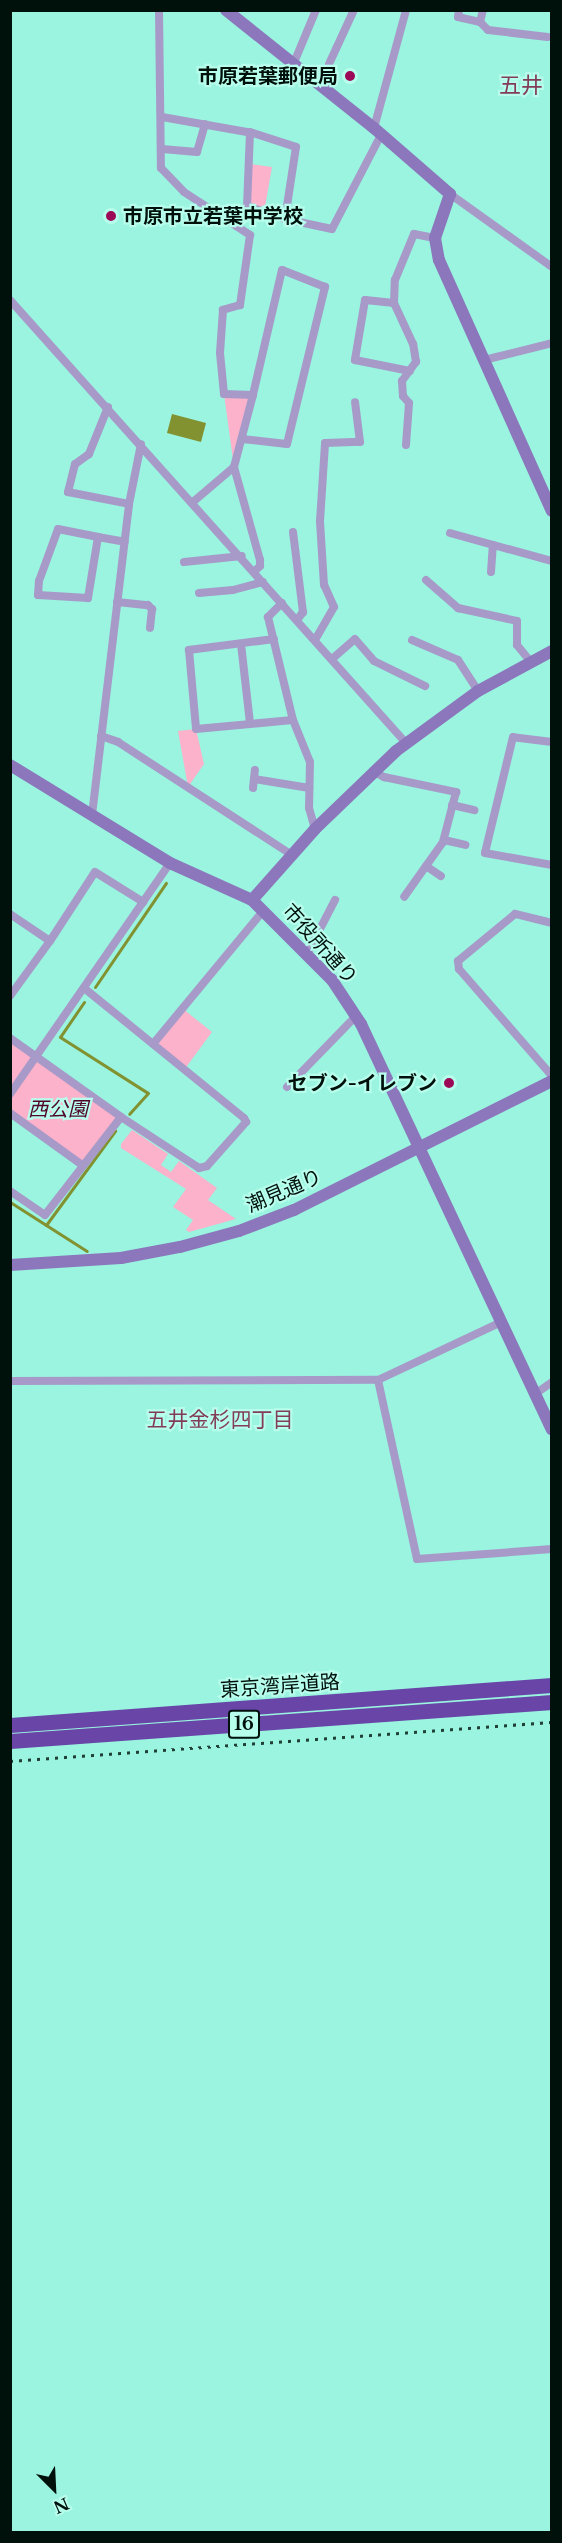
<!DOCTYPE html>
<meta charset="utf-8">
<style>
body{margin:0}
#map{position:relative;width:562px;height:2543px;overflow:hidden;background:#9af4df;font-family:"Libre Baskerville","Noto Sans JP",serif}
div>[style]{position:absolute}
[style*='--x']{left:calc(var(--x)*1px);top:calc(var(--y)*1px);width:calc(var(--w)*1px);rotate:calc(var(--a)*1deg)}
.green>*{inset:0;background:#fbb2ca}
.water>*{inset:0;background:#839231}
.stream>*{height:3px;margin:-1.5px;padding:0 1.5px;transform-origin:1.5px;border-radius:1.5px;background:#839231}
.street>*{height:8px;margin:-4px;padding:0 4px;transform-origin:4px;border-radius:4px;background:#a79ac9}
.secondary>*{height:12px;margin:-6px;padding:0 6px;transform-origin:6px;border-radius:6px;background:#8c77bc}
.highway>*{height:15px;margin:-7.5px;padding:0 7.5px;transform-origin:7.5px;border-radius:7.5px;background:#6945a8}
.rail>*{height:3px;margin-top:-1.5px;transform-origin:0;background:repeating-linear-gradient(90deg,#1f3f37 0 3px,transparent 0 9px)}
.dots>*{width:16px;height:16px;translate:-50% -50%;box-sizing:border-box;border:3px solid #b7feec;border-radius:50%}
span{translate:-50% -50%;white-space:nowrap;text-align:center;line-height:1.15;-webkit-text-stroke:4.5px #b7feec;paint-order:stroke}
.shield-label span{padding:2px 4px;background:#b7feec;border:2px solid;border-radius:4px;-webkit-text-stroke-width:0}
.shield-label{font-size:18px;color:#00110c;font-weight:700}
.poi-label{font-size:20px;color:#00110c;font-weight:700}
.right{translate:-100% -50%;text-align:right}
.left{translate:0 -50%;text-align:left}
.street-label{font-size:20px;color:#00110c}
.park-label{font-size:20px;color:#50052a;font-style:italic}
.neighbourhood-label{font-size:21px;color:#813c57}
.quarter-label{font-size:22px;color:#813c57}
.frame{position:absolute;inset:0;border:12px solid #00110c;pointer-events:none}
.north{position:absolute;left:24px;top:2459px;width:60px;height:60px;-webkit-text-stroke:4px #b7feec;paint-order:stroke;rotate:156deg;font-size:16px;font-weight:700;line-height:24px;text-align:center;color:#00110c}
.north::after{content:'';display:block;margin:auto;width:21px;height:27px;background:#00110c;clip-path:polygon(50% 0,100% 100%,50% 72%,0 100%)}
</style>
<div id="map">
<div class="green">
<i style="clip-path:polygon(251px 164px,272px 167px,265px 207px,253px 205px,250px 200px)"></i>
<i style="clip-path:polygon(224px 394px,253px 395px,234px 467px)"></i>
<i style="clip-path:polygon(196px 729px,204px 764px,188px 787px,178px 731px)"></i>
<i style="clip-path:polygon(183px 1009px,212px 1032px,184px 1070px,153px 1044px)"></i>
<i style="clip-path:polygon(10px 1038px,121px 1117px,82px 1165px,11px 1113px)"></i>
<i style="clip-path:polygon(132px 1130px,168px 1154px,161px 1165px,171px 1172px,179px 1161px,217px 1188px,208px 1200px,236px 1219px,189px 1232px,186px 1230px,193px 1220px,173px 1207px,186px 1189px,121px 1148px,121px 1144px)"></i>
</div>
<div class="water">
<i style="clip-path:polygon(172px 414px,206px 423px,201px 442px,167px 433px)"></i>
</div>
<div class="stream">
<i style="--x:95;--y:987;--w:126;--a:-55.7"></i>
<i style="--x:84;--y:1002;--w:42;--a:124.4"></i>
<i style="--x:60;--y:1037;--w:104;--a:32.5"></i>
<i style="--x:148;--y:1093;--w:28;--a:132"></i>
<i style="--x:10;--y:1202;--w:91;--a:32.5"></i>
<i style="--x:46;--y:1225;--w:117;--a:-53.7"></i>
</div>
<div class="street">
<i style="--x:159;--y:10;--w:158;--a:89.3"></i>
<i style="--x:161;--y:168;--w:33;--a:46"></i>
<i style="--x:184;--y:192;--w:79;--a:33.1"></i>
<i style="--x:250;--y:235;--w:71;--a:98.1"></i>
<i style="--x:240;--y:305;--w:18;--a:164"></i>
<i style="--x:223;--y:310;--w:43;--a:94"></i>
<i style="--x:220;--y:353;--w:41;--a:84.4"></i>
<i style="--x:224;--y:394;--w:29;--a:2"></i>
<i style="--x:253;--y:395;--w:74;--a:104.8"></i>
<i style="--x:234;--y:467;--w:54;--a:139.5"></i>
<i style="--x:459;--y:10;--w:7;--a:98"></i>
<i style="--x:458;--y:17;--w:23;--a:13"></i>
<i style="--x:480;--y:22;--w:11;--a:45"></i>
<i style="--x:488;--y:30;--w:60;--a:6.7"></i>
<i style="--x:480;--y:22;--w:12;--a:-76"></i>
<i style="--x:329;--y:64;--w:60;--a:-65.2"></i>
<i style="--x:293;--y:65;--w:60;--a:-67.3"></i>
<i style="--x:162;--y:117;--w:92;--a:10"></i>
<i style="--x:253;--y:133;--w:45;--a:18"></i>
<i style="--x:296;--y:147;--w:73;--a:98.7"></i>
<i style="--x:285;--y:219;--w:48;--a:12"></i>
<i style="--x:332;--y:229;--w:106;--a:-62.5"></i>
<i style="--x:374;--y:128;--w:122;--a:-74.8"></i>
<i style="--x:250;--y:132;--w:74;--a:92.3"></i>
<i style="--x:247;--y:206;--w:40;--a:18.9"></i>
<i style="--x:162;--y:149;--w:35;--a:5"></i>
<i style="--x:197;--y:152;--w:29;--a:-74"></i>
<i style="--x:450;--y:194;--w:125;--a:35.6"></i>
<i style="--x:10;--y:300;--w:594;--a:48.21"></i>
<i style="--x:394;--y:303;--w:29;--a:-174"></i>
<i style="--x:365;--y:300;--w:61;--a:99.5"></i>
<i style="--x:355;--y:360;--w:56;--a:11.3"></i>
<i style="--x:484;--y:360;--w:70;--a:-14"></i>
<i style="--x:108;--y:407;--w:51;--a:112"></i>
<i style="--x:89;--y:454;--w:17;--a:144"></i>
<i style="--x:75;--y:464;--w:29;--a:104"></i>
<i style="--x:68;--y:492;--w:62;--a:11.1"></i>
<i style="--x:242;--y:439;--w:45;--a:6.3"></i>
<i style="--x:287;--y:444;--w:162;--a:-76.4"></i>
<i style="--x:325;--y:287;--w:46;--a:-158.4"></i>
<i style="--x:282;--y:270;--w:128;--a:103.1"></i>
<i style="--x:406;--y:445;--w:42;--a:-85.9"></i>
<i style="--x:409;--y:403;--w:9;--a:-131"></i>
<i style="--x:403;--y:396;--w:15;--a:-94"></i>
<i style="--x:402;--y:381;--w:24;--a:-54"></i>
<i style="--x:416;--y:362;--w:18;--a:-99"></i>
<i style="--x:413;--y:344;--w:45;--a:-114.9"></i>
<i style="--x:394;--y:303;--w:23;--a:-88"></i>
<i style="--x:395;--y:280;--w:50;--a:-67.6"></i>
<i style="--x:414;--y:234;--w:21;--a:11"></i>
<i style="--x:234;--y:467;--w:97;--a:74.4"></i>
<i style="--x:260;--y:560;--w:6;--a:90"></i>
<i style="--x:260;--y:566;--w:8;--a:135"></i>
<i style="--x:293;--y:532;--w:81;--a:82.9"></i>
<i style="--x:303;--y:612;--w:10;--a:127"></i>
<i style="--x:450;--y:533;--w:106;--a:15.4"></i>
<i style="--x:98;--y:537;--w:62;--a:99.3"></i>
<i style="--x:88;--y:598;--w:50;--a:-176.6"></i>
<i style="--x:38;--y:595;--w:14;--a:-86"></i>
<i style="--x:39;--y:581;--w:55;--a:-69.9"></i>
<i style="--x:58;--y:529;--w:41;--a:11.3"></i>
<i style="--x:98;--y:537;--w:27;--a:10"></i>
<i style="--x:184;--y:562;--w:58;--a:-5.9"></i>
<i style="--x:491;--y:572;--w:27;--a:-86"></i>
<i style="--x:426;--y:580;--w:43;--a:41.2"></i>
<i style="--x:458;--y:608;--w:60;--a:12.4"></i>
<i style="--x:517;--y:621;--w:24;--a:90"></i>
<i style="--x:517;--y:645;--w:22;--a:51"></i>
<i style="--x:199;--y:593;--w:34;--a:-5"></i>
<i style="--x:233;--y:590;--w:31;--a:-15"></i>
<i style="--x:117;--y:602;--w:31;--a:6"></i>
<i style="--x:148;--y:605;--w:6;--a:45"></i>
<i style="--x:152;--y:609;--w:19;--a:96"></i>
<i style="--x:282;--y:603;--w:20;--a:135"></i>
<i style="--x:268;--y:617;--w:106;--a:76.4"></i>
<i style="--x:293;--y:720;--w:45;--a:68"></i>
<i style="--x:310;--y:762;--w:46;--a:91.2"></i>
<i style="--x:309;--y:808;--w:22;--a:74"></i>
<i style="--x:274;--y:639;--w:86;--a:172.6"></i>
<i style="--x:189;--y:650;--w:79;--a:84.9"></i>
<i style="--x:196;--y:729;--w:97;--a:-5.3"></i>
<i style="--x:315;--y:640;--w:38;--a:-60"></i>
<i style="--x:334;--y:607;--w:24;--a:-114"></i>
<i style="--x:324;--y:585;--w:64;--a:-93.6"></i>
<i style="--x:320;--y:521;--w:78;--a:-86.3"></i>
<i style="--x:325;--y:443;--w:35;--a:-2"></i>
<i style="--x:360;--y:442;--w:40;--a:-97.1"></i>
<i style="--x:412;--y:640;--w:50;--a:23.5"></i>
<i style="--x:458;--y:660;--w:37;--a:57"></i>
<i style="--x:241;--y:644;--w:80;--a:83.5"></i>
<i style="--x:332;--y:659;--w:30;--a:-41"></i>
<i style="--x:355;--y:639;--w:29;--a:49"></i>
<i style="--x:374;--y:661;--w:57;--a:26.1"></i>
<i style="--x:101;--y:736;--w:18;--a:19"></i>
<i style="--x:118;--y:742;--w:207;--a:33"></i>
<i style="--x:552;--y:742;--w:39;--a:-173"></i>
<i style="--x:513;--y:737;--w:119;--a:103.6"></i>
<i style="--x:485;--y:853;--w:68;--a:10.2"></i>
<i style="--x:373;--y:771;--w:13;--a:29"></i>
<i style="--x:384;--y:777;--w:74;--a:11.8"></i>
<i style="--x:456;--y:792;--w:52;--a:104.6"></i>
<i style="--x:443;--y:842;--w:67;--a:125.3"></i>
<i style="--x:254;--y:779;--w:56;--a:9.3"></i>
<i style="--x:253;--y:788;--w:18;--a:-84"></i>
<i style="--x:452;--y:805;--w:23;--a:13"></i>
<i style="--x:92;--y:815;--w:313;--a:-83.2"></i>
<i style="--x:129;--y:504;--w:61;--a:-78.7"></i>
<i style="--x:444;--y:840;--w:22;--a:13"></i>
<i style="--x:426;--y:866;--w:18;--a:34"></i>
<i style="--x:10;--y:914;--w:48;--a:34"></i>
<i style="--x:552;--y:923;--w:38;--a:-166"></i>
<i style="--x:515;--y:914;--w:74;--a:140.5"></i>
<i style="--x:458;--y:961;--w:8;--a:83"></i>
<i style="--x:459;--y:969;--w:142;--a:49"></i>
<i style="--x:307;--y:954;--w:61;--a:-62.6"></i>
<i style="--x:10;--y:996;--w:68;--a:-54"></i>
<i style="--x:50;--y:941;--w:82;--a:-56.9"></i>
<i style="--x:95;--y:872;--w:57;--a:32"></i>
<i style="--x:10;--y:1038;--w:136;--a:35.4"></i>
<i style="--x:121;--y:1117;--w:93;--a:33.2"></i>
<i style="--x:199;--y:1168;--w:8;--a:-14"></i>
<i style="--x:207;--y:1166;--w:59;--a:-48.4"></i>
<i style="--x:246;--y:1122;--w:4;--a:-117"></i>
<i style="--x:244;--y:1118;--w:206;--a:-140.9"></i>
<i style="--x:153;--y:1044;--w:173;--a:-50.4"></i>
<i style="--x:287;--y:1087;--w:99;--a:-45.8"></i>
<i style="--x:10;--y:1094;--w:281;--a:-55.3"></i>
<i style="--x:10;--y:1113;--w:89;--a:35.8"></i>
<i style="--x:10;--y:1191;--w:42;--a:34.4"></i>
<i style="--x:45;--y:1215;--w:124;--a:-52.2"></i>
<i style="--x:378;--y:1380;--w:183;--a:77.7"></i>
<i style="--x:417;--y:1559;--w:135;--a:-4.2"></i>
<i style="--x:10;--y:1381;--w:368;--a:-0.2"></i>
<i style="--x:378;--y:1380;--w:136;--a:-25.2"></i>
<i style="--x:535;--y:1394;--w:21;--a:-35"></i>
</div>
<div class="secondary">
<i style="--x:226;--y:10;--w:189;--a:38.6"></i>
<i style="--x:374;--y:128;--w:101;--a:41"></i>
<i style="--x:450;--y:194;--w:46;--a:108.8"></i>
<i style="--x:435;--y:238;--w:22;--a:80"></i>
<i style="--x:439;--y:260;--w:275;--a:65.8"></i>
<i style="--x:10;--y:765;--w:188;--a:31.5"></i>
<i style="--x:170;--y:863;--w:90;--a:24.3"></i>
<i style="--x:252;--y:900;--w:113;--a:45"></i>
<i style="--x:332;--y:980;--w:53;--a:56.6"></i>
<i style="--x:361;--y:1024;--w:448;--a:64.8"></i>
<i style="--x:252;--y:900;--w:95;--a:-48.4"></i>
<i style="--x:315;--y:829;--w:112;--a:-43.9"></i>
<i style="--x:396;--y:751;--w:102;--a:-36.2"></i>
<i style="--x:478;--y:691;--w:84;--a:-28.4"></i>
<i style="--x:10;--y:1265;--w:111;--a:-3.6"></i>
<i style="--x:121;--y:1258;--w:60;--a:-10.6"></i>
<i style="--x:180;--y:1247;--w:61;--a:-15.2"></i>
<i style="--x:239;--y:1231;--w:59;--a:-20.9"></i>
<i style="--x:294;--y:1210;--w:288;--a:-26.6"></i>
</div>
<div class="highway">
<i style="--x:10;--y:1725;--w:543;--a:-4.22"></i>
<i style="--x:10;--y:1741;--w:543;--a:-4.12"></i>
</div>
<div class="rail">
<i style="--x:10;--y:1761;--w:543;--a:-4.12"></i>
</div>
<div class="dots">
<i style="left:350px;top:76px;background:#9c0957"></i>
<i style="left:111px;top:216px;background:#9c0957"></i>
<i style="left:449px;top:1083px;background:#9c0957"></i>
</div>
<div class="shield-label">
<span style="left:244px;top:1724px">16</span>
</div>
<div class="poi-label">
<span class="right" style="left:338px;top:76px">市原若葉郵便局</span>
<span class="left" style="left:123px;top:216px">市原市立若葉中学校</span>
<span class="right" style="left:437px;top:1083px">セブン-イレブン</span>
</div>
<div class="street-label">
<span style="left:320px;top:944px;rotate:48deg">市役所通り</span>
<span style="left:284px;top:1191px;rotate:-23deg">潮見通り</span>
<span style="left:280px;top:1686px;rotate:-4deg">東京湾岸道路</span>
</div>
<div class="park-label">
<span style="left:58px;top:1109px">西公園</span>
</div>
<div class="neighbourhood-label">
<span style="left:220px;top:1420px">五井金杉四丁目</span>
</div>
<div class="quarter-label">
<span style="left:521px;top:86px">五井</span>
</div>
<div class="frame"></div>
<div class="north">N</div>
</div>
